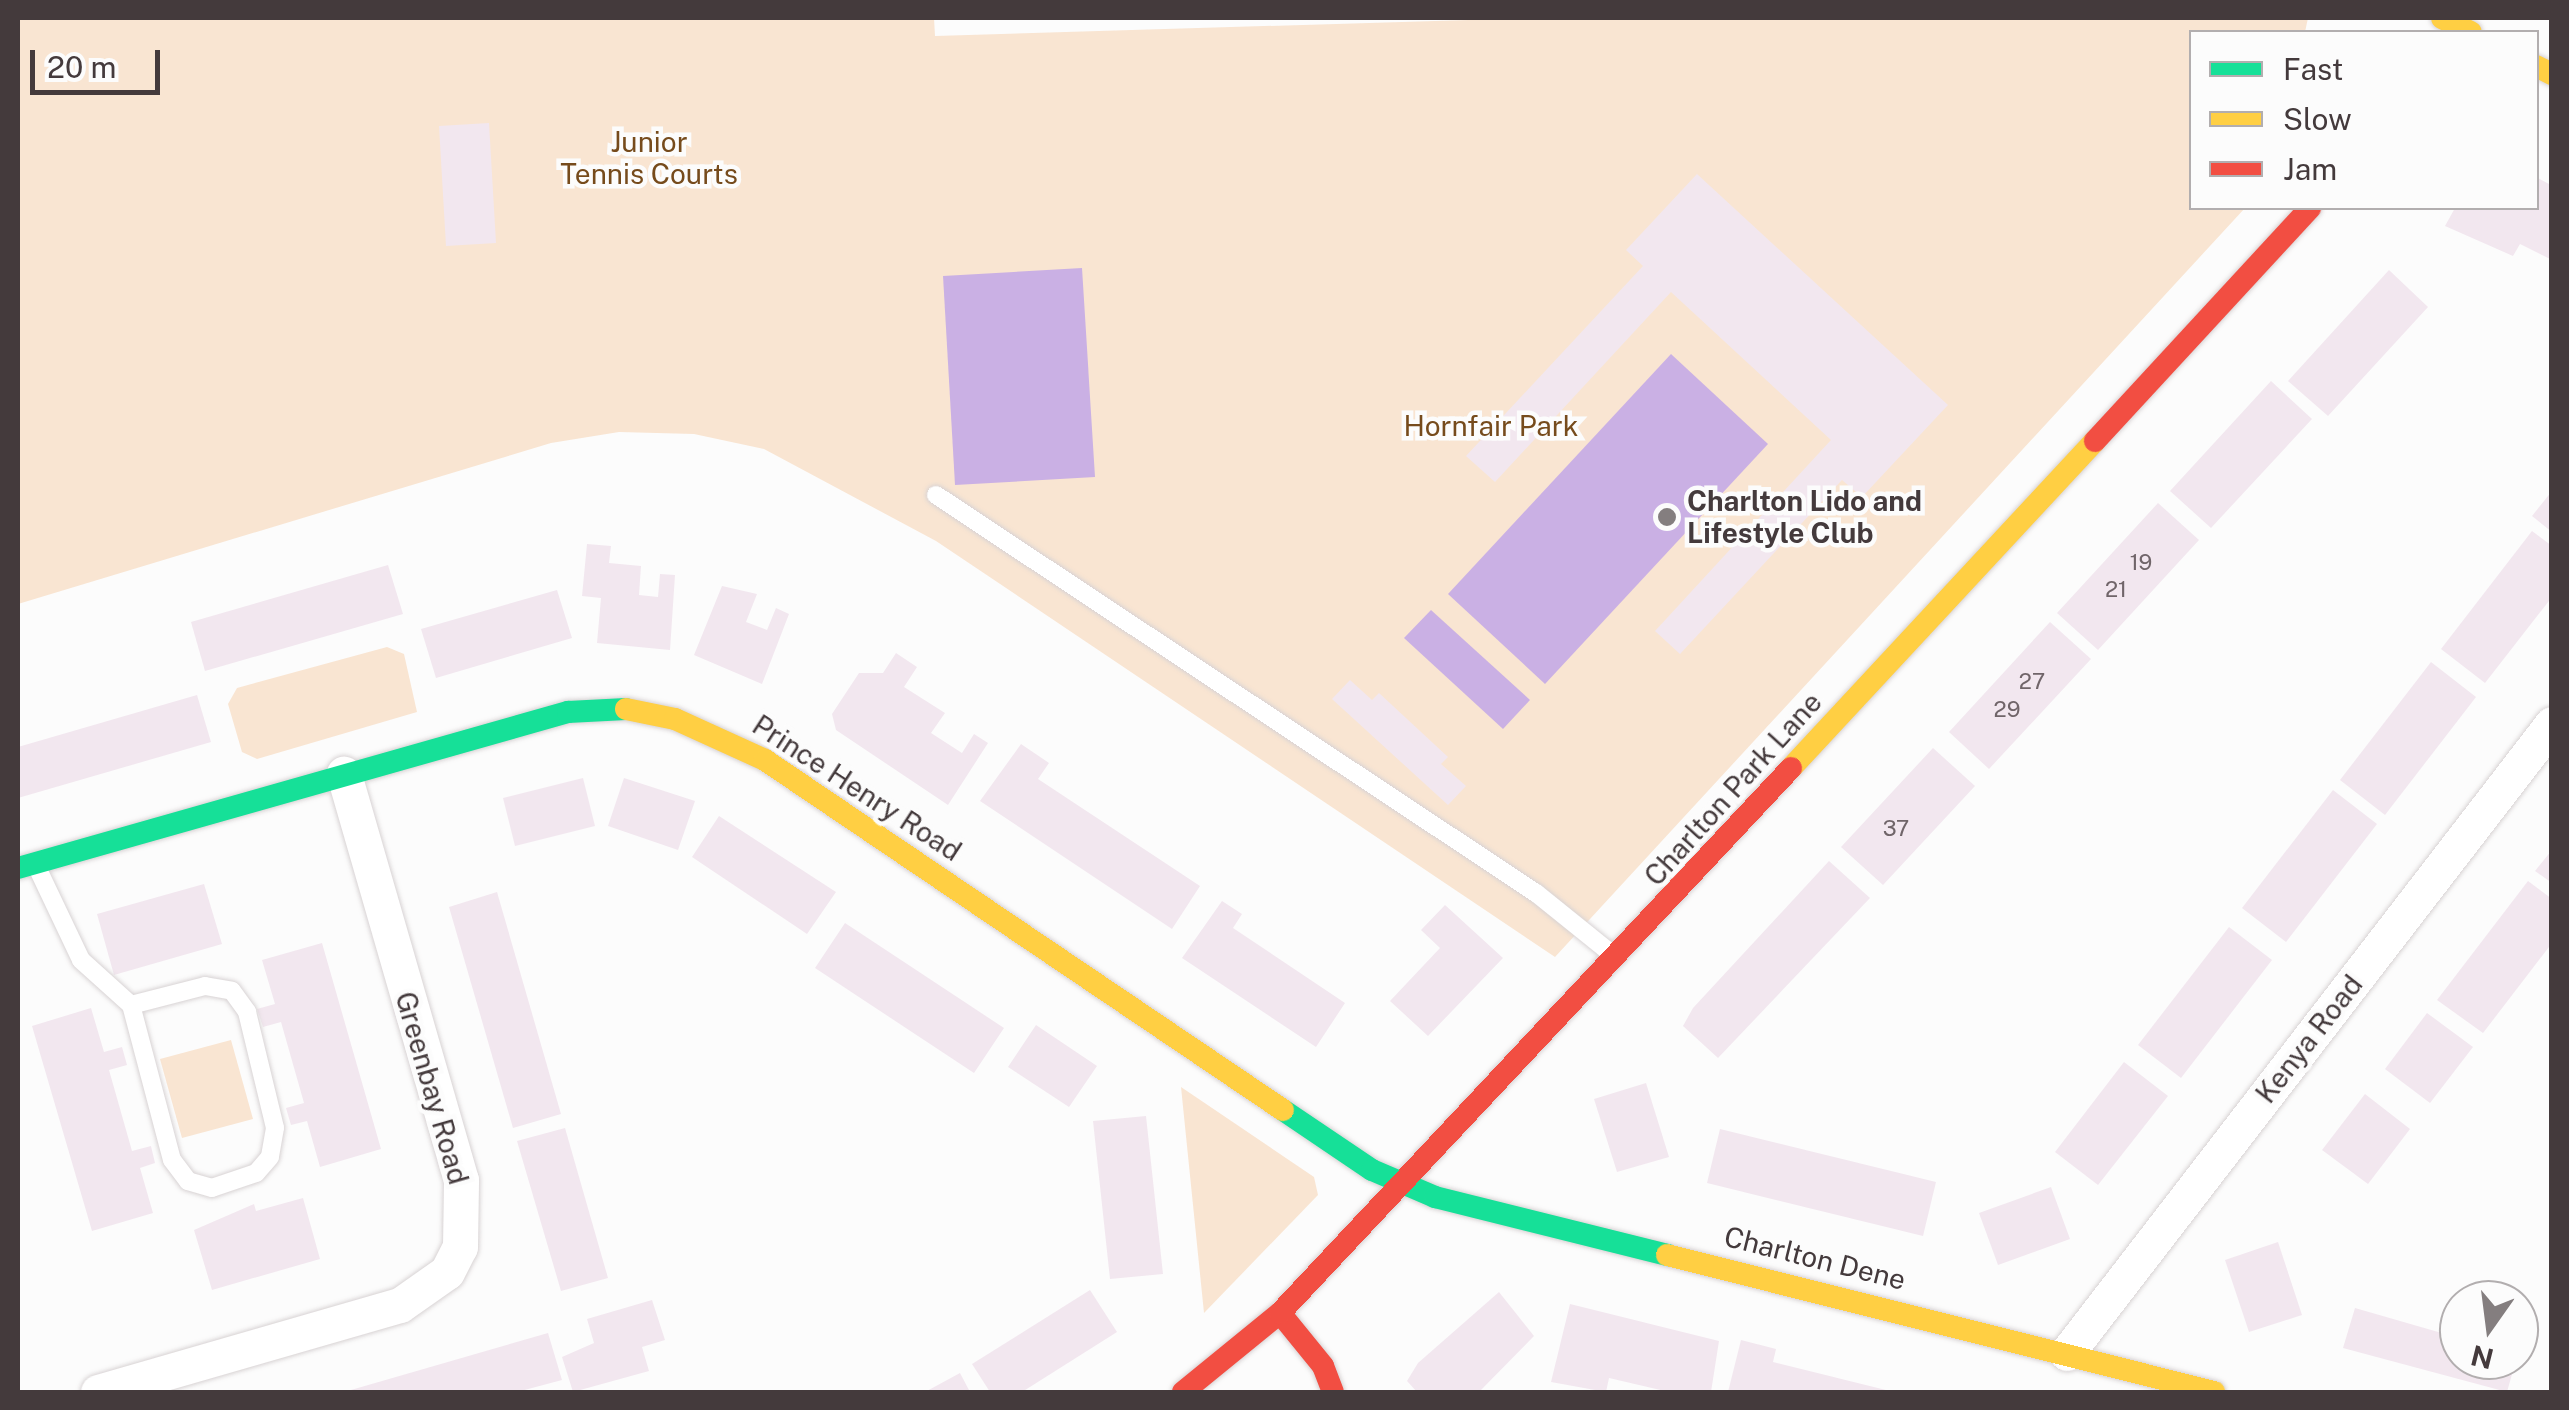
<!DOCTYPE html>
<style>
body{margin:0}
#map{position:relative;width:2569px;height:1410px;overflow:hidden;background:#fcfcfc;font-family:"Public Sans",sans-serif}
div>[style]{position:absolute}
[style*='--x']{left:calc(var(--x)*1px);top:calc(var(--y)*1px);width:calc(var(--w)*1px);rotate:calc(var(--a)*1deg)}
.green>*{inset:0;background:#f9e5d2}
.water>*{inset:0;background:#cab0e4}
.building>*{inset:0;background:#f2e7ef}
.roads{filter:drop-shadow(0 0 2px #d8d3d4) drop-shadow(0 0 2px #d8d3d4)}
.lane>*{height:18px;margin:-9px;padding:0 9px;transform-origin:9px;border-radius:9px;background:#fff}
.street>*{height:35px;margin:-17.5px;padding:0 17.5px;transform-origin:17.5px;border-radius:17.5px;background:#fff}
.fast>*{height:22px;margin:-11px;padding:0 11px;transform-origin:11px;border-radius:11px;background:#16e098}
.slow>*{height:22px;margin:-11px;padding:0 11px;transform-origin:11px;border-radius:11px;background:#ffcf43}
.jam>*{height:22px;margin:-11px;padding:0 11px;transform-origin:11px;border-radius:11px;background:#f24e42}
.dots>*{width:28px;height:28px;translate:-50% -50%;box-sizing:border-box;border:5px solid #fcfcfc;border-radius:50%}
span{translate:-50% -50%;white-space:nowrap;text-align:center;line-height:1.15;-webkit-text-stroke:9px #fcfcfc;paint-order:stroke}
.number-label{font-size:22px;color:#706569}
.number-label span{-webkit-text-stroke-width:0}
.park-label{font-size:28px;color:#764b1c}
.poi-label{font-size:28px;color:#443a3c;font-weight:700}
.left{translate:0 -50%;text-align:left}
.street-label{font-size:28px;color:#443a3c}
.frame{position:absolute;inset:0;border:20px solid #443a3c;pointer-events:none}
.legend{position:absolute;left:2189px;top:30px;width:350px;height:180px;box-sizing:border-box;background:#fcfcfc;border:2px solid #b2aeaf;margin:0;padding:12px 18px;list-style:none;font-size:30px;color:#443a3c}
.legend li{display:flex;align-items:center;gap:20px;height:50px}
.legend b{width:50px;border:2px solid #b2aeaf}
.north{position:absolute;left:2439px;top:1280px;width:100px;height:100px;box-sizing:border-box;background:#fcfcfc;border:2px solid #b2aeaf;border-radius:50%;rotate:194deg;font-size:28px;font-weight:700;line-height:40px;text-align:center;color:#443a3c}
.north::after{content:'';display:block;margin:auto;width:35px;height:45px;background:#847e7f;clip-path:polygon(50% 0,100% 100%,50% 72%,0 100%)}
.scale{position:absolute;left:30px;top:50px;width:130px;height:45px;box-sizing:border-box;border:5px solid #443a3c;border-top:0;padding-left:12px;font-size:30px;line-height:35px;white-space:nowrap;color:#443a3c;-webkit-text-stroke:8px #fcfcfc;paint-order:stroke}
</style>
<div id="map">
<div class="green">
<i style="clip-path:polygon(18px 18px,934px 18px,935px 36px,1532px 18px,2308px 18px,2305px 32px,2192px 32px,2192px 208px,2245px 208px,1555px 957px,936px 541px,764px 449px,694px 434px,619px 432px,551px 443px,18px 604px)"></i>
<i style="clip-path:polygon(387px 647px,404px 654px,417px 712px,257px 759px,242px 752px,228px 704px,237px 688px)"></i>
<i style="clip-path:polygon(231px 1040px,253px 1119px,182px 1138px,160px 1059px)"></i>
<i style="clip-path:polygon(1181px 1087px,1314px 1177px,1318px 1195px,1204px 1313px)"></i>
</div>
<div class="water">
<i style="clip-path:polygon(1082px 268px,1095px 477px,955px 485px,943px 276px)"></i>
<i style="clip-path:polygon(1671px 354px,1768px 444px,1545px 684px,1448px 594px)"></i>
<i style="clip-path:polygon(1431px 610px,1530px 700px,1503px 729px,1404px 638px)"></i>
</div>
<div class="building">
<i style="clip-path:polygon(489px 123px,496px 243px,446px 246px,439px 126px)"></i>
<i style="clip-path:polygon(1697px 174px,1948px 405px,1862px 497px,1842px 480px,1680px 654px,1655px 631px,1831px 440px,1671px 292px,1495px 482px,1466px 456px,1643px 266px,1626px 250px)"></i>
<i style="clip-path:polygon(2536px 177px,2551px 185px,2552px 260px,2520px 244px,2513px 256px,2445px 226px,2455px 208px,2536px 208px)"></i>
<i style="clip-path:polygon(2389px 270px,2428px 307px,2328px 416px,2288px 381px)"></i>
<i style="clip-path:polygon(2271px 381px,2312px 419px,2211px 528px,2170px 491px)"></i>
<i style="clip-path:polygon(2552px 491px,2552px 532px,2532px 516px)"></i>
<i style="clip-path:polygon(2158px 503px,2199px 540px,2098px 650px,2057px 613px)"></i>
<i style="clip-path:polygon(2532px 531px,2552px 546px,2552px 597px,2485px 683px,2441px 649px)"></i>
<i style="clip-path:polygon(587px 544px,611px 546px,609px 563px,641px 566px,639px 595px,658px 597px,660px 574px,675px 575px,670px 650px,597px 643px,601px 598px,582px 596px)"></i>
<i style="clip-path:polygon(388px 565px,403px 614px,205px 671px,191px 622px)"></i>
<i style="clip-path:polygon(722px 586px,757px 594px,746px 622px,767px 630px,776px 608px,789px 614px,762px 684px,694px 655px)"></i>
<i style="clip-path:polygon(557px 590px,572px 638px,436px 678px,421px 629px)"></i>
<i style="clip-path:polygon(2050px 622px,2091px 659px,1989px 769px,1949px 732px)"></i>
<i style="clip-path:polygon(896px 653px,917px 667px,904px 687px,945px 713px,931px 733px,962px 753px,974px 734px,988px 743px,948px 805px,836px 730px,832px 714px,859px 673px,883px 673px)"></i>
<i style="clip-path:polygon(2431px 662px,2476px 697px,2385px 815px,2340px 780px)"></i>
<i style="clip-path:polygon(1350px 680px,1372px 700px,1379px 693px,1448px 757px,1441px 764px,1466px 786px,1448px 805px,1332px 699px)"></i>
<i style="clip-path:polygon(197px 695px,211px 742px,18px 798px,18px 747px)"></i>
<i style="clip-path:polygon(1021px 744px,1049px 763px,1038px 779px,1200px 886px,1172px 929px,980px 801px)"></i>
<i style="clip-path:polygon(1933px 748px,1975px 786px,1883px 885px,1841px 847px)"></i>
<i style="clip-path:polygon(583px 778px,595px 826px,515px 846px,503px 798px)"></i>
<i style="clip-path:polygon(624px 778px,695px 801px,678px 850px,608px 826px)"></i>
<i style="clip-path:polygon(2333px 790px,2377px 824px,2286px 942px,2242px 908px)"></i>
<i style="clip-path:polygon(719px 816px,836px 892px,807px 934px,692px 857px)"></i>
<i style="clip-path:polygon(2552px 850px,2552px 883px,2535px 871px)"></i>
<i style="clip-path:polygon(1829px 861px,1870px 898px,1718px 1058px,1683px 1026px,1693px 1008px)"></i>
<i style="clip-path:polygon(2528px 881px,2552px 899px,2552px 943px,2483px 1033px,2437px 1000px)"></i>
<i style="clip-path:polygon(204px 884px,222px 944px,114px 975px,97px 914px)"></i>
<i style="clip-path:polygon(497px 892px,561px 1114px,513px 1128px,449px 907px)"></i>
<i style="clip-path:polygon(1222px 901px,1242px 914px,1233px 928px,1345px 1003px,1316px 1047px,1182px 958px)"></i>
<i style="clip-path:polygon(1445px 905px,1503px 958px,1428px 1036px,1390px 1001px,1440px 948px,1421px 930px)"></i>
<i style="clip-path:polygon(845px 923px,1004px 1028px,974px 1073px,815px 968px)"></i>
<i style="clip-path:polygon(2229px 927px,2272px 960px,2181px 1078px,2138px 1045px)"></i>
<i style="clip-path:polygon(322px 943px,381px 1149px,320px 1167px,307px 1121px,291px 1125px,286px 1108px,304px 1103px,281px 1022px,263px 1027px,257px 1009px,275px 1004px,262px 960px)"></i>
<i style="clip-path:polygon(91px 1008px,104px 1052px,122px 1047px,127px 1065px,109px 1070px,132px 1151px,151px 1146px,155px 1163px,140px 1168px,153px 1213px,92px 1231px,32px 1026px)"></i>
<i style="clip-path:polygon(2427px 1013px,2473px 1047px,2430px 1103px,2385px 1069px)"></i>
<i style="clip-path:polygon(1036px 1025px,1097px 1066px,1069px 1107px,1008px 1067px)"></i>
<i style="clip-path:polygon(2124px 1062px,2168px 1096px,2098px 1185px,2055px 1152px)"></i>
<i style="clip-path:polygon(1646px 1083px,1669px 1157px,1617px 1172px,1594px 1099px)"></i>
<i style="clip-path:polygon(2365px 1094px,2410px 1129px,2368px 1184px,2322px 1150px)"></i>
<i style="clip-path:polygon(1146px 1116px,1163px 1274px,1110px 1279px,1093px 1121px)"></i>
<i style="clip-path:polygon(565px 1128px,608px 1278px,561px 1291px,517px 1141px)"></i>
<i style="clip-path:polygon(1720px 1129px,1936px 1182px,1923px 1236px,1707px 1183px)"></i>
<i style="clip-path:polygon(2051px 1187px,2070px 1239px,1998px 1265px,1979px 1213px)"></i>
<i style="clip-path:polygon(303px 1198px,320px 1259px,212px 1290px,194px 1230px,254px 1204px,256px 1211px)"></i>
<i style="clip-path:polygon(2278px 1242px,2302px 1315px,2249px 1332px,2225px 1260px)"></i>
<i style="clip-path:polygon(1090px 1290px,1117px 1332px,1022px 1392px,990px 1392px,972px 1364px)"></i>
<i style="clip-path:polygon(1499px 1292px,1534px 1336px,1479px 1392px,1417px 1392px,1407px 1381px,1418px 1363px)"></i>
<i style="clip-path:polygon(652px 1300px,665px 1340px,642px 1347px,649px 1371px,573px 1392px,562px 1357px,594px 1343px,587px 1319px)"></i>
<i style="clip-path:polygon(1570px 1304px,1719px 1341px,1711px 1392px,1669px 1392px,1609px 1378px,1606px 1392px,1551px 1382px)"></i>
<i style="clip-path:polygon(2355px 1308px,2459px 1338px,2459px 1360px,2516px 1360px,2507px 1392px,2343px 1348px)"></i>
<i style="clip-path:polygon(548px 1333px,562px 1380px,517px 1392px,344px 1392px)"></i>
<i style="clip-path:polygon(1741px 1340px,1776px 1349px,1773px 1362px,1894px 1392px,1728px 1392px)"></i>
<i style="clip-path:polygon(960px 1373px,970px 1392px,925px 1392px)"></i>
</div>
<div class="roads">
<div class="lane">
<i style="--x:936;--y:495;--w:720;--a:33.56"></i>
<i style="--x:1536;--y:893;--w:99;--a:38.8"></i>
<i style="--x:35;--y:863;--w:107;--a:64.6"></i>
<i style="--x:81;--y:960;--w:67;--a:42"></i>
<i style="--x:131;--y:1005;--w:76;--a:-14.4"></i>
<i style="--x:205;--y:986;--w:27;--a:10"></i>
<i style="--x:232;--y:991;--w:26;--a:54"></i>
<i style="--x:247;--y:1012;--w:119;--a:76.4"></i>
<i style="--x:275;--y:1128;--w:29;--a:100"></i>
<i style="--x:270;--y:1157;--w:21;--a:131"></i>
<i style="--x:256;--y:1173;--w:46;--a:161.2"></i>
<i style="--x:212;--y:1188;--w:25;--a:-164"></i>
<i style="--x:188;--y:1181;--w:26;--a:-127"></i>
<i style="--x:172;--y:1160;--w:160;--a:-104.8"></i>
</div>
<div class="street">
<i style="--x:2067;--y:1353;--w:794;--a:-52.37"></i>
<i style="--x:98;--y:1392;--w:314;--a:-16.1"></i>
<i style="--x:400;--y:1305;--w:57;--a:-35.1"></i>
<i style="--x:447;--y:1272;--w:28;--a:-63"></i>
<i style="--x:460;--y:1247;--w:67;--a:-89.1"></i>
<i style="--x:461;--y:1180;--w:423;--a:-106.1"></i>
</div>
<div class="fast">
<i style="--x:18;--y:868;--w:572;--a:-15.84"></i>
<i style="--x:568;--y:712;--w:58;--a:-3"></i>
<i style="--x:1283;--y:1110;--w:107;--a:34"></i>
<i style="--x:1372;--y:1170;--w:69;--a:23.2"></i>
<i style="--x:1435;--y:1197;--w:239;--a:14"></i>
</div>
<div class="slow">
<i style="--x:2442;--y:18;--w:32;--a:26"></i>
<i style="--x:2536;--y:66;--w:18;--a:27"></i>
<i style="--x:626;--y:709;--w:50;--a:11.5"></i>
<i style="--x:675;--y:719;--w:99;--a:24.5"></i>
<i style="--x:765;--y:760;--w:625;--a:34.05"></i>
<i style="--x:1791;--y:768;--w:446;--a:-47.1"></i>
<i style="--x:1667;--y:1255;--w:564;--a:14.06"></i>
</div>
<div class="jam">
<i style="--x:2095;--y:441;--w:317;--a:-47.3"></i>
<i style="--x:1280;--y:1313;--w:68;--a:50.9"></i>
<i style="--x:1323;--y:1366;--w:28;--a:69"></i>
<i style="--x:1183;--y:1392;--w:125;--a:-39.2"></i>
<i style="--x:1280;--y:1313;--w:747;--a:-46.84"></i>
</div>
</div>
<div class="dots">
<i style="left:1667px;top:517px;background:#847e7f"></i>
</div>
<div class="number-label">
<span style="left:2141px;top:563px">19</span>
<span style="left:2116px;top:590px">21</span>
<span style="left:2032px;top:682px">27</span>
<span style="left:2007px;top:710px">29</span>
<span style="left:1896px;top:829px">37</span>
</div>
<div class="park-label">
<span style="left:649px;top:158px">Junior<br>Tennis Courts</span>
<span style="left:1491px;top:426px">Hornfair Park</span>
</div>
<div class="poi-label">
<span class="left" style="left:1687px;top:517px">Charlton Lido and<br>Lifestyle Club</span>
</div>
<div class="street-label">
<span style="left:857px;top:788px;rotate:33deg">Prince Henry Road</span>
<span style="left:1733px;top:789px;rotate:-48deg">Charlton Park Lane</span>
<span style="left:2309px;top:1039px;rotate:-52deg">Kenya Road</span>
<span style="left:432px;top:1088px;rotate:74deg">Greenbay Road</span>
<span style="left:1815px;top:1258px;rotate:14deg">Charlton Dene</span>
</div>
<div class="frame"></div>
<ul class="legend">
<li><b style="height:12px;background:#16e098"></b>Fast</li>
<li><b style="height:12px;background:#ffcf43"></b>Slow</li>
<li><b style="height:12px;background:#f24e42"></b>Jam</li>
</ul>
<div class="north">N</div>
<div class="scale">20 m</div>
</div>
